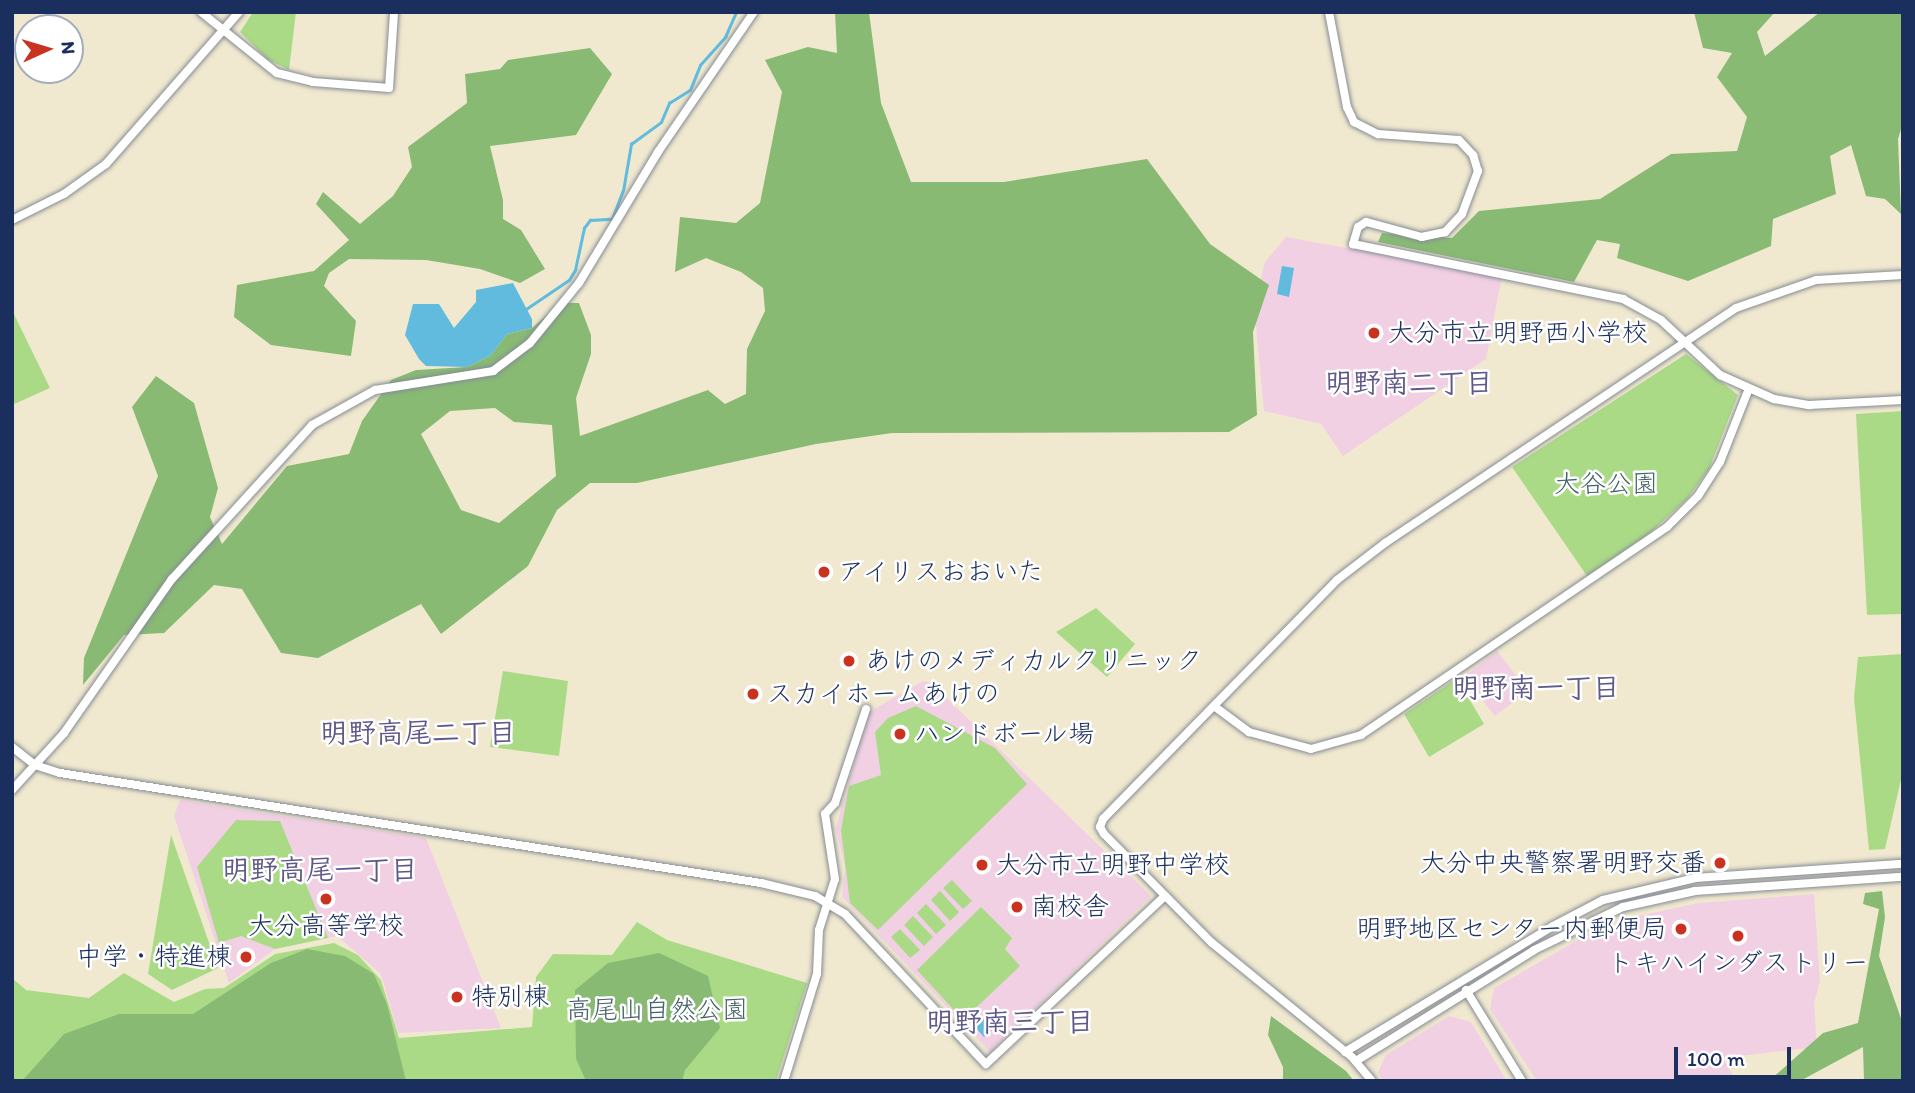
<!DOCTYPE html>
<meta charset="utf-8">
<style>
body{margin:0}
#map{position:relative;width:1915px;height:1093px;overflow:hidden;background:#f0e9cf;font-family:Itim,"Klee One",sans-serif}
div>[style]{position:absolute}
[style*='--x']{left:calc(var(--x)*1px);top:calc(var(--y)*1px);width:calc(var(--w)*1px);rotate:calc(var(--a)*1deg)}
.built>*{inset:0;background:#f1d0e4}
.green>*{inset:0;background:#abda87}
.forest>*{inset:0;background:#88ba74}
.water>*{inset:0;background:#61bbdf}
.stream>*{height:2.5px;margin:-1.25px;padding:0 1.25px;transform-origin:1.25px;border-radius:1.25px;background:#61bbdf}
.roads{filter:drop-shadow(0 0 2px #868c96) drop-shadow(0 0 2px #868c96)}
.minor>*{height:8px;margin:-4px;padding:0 4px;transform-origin:4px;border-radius:4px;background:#fff}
.dots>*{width:19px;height:19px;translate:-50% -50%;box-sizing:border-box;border:4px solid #fff;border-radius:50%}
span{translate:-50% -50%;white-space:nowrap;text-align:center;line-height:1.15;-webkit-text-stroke:5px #fff;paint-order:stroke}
.poi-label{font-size:26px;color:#1b2f5e}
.left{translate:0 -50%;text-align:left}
.right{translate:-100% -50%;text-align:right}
.park-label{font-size:26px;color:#46626a}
.neighbourhood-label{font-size:28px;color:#5f5989;font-weight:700}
.frame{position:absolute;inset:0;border:14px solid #1b2f5e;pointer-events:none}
.north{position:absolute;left:14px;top:14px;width:70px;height:70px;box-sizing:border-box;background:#fff;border:2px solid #a4acbf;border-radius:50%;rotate:86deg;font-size:19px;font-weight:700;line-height:28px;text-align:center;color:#1b2f5e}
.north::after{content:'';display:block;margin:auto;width:24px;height:32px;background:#c8321e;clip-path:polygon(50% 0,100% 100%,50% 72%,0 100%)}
.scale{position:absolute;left:1674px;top:1047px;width:117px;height:32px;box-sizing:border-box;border:4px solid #1b2f5e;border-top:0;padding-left:9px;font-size:21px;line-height:24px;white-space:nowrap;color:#1b2f5e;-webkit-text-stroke:5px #fff;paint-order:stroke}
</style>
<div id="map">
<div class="built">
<i style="clip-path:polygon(1286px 237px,1502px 276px,1486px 359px,1343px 456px,1321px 424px,1264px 411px,1254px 306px,1265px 262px)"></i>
<i style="clip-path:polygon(1497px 651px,1528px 691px,1495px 716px,1464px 677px)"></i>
<i style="clip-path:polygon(923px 681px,931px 683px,1151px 896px,990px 1052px,842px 897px,845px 867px,836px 828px,869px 712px)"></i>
<i style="clip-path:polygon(180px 800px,426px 838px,501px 1028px,398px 1033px,381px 974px,337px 936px,275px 949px,229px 983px,174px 816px)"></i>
<i style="clip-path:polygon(1814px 894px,1820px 982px,1814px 1003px,1817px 1047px,1723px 1058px,1736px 1081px,1537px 1081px,1490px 1009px,1494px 988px,1590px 933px,1628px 923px,1633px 917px,1698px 903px)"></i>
<i style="clip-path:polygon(1449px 1016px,1471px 1022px,1507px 1081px,1383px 1081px,1378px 1072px,1386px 1055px)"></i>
</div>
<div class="green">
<i style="clip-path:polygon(253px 12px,296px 12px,289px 70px,267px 59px,240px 32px)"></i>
<i style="clip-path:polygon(12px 310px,50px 388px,12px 405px)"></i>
<i style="clip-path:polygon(1686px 354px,1738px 395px,1709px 469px,1687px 499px,1649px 534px,1587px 576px,1512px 467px)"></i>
<i style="clip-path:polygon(1903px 411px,1903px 614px,1867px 615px,1856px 414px)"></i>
<i style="clip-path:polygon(1096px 608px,1135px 644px,1107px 677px,1056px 632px)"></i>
<i style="clip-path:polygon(1903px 654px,1903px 771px,1885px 849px,1869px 850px,1854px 698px,1858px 657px)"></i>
<i style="clip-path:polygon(503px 671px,568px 681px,559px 756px,490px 747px)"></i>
<i style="clip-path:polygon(1453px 681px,1461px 685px,1484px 724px,1429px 757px,1404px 714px)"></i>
<i style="clip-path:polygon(916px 706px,995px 748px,1027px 784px,878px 930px,850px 903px,841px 830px,849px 786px,881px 775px,875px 732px,888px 718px)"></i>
<i style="clip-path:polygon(236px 820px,280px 821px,328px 938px,275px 949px,241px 936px,219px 943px,197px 867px)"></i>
<i style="clip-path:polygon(171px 835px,218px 968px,172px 990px,148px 974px)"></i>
<i style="clip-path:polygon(952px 880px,972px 901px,963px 909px,943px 888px)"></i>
<i style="clip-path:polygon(940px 891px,959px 912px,950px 921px,931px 900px)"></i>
<i style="clip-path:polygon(926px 904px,946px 925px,936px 934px,917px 913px)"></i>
<i style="clip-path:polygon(981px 907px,1012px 938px,1005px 949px,1020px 966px,963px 1020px,917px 970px)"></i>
<i style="clip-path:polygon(913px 916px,933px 937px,924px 946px,904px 925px)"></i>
<i style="clip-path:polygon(637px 922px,667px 940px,807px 983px,776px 1081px,12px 1081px,12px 978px,26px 990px,89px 998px,124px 973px,174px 1002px,205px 989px,224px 988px,275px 954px,334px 943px,358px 955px,381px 980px,399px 1038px,532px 1027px,536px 977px,553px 954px,612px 955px)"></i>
<i style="clip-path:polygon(900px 929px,920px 950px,910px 958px,891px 937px)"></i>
</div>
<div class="forest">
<i style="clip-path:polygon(evenodd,835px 12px,869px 12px,881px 103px,911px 182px,1004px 182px,1147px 159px,1210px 244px,1269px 285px,1253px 332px,1257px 415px,1229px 432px,892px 433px,816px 444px,637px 483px,590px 483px,557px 510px,528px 566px,441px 634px,421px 604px,318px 658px,281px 653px,242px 589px,214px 585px,164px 633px,124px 635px,83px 685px,84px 658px,158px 476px,132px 407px,156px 376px,194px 403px,218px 488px,210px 517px,222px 544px,287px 466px,349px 454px,362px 421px,391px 380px,416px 370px,467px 367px,491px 355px,507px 334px,532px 328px,561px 303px,579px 303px,591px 335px,591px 354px,576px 398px,580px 436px,708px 390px,725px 404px,746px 394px,747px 349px,765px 311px,763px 288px,741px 272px,706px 258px,675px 272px,680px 217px,736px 223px,760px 203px,782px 92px,765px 60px,808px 47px,837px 53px,835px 12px,495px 408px,514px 422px,552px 425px,556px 476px,499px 523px,461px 510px,421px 434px,450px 411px,495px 408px)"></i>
<i style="clip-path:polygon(1694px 12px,1775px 12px,1757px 32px,1765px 56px,1820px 12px,1903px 12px,1903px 123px,1898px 139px,1901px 214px,1885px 199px,1866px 196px,1851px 145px,1830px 156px,1836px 194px,1773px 219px,1771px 246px,1688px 281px,1617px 258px,1620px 244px,1597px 240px,1574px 282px,1378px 242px,1382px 233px,1452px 238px,1479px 211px,1600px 199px,1671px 154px,1737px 151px,1747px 117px,1717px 77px,1732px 53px,1703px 48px)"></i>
<i style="clip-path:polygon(590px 48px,612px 74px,576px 135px,490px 146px,503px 200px,503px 219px,521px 230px,545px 269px,520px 283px,480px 269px,426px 260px,349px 259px,329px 273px,324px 286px,356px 321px,351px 356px,271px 345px,234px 317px,237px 285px,314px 271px,349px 240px,316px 204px,323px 192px,360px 224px,393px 196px,412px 167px,408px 147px,467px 103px,465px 74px,500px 69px,508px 60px)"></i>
<i style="clip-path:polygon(1882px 891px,1885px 917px,1879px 956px,1903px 1024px,1903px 1081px,1864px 1081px,1863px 1047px,1800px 1081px,1769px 1081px,1823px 1033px,1858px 1023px,1879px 909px,1863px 904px,1865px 893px)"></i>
<i style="clip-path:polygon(307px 949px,345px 956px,374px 974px,387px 1004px,406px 1081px,22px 1081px,64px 1034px,119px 1014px,193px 1014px,271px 963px)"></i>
<i style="clip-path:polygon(659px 953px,708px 976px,720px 1028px,685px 1070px,682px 1081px,586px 1081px,576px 1059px,575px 990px,608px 963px)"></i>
<i style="clip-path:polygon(1271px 1016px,1346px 1071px,1354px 1081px,1283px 1081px,1283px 1067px,1268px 1035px)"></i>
</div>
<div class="water">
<i style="clip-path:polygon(1282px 266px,1294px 268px,1289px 297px,1277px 294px)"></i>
<i style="clip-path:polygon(513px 283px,532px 319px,532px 328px,507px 334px,491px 355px,467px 367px,426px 366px,419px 359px,405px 335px,413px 304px,439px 304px,454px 328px,476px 302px,476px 290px)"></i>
<i style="clip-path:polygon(996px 1007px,1006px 1018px,984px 1037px,975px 1027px)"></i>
</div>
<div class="stream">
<i style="--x:526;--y:309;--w:52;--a:-34"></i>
<i style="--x:569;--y:280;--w:12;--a:-59"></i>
<i style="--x:575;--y:270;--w:43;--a:-77.9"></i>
<i style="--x:584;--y:228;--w:10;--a:-53"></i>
<i style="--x:590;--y:220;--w:22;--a:-3"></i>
<i style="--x:612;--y:219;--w:30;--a:-69"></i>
<i style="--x:623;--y:191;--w:48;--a:-80.3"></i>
<i style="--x:631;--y:144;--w:37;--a:-36"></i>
<i style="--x:661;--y:122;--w:21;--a:-67"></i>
<i style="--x:669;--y:103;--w:25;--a:-32"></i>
<i style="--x:690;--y:90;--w:27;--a:-68"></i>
<i style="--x:700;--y:65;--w:38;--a:-48"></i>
<i style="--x:725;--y:37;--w:27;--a:-66"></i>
</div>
<div class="roads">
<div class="minor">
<i style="--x:201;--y:12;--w:97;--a:38.8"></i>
<i style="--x:277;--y:73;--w:37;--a:14"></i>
<i style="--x:313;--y:82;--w:76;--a:4.5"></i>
<i style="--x:389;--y:88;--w:76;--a:-86.2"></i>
<i style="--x:1329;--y:12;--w:97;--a:79.3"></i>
<i style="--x:1347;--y:107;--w:17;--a:65"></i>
<i style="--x:1354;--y:122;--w:27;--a:27"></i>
<i style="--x:1378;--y:134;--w:81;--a:4.2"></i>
<i style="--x:1459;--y:140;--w:21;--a:47"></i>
<i style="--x:1473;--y:155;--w:17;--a:73"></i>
<i style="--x:1478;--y:171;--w:46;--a:110.4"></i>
<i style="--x:1462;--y:214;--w:25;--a:133"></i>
<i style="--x:1445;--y:232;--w:24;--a:168"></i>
<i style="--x:1422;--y:237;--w:58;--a:-165"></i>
<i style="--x:1366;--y:222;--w:9;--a:148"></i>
<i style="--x:1358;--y:227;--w:18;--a:106"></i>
<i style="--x:1353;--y:244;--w:276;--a:11.5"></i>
<i style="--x:1623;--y:299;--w:43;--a:28.9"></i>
<i style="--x:1661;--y:320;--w:81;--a:43"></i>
<i style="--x:1720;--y:375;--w:59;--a:24"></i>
<i style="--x:1774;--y:399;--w:36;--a:10"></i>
<i style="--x:1809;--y:405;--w:94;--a:-3"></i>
<i style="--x:12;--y:220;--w:58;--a:-26.6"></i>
<i style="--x:64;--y:194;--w:52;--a:-35.5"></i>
<i style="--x:106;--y:164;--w:202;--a:-48.8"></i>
<i style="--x:1214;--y:706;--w:44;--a:36.6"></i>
<i style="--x:1249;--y:732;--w:64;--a:15.3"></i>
<i style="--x:1311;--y:749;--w:52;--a:-15.6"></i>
<i style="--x:1361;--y:735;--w:370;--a:-34.2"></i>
<i style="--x:1667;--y:527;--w:44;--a:-45"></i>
<i style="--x:1698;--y:496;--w:40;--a:-57.1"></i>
<i style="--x:1720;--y:462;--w:76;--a:-68.5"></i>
<i style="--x:12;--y:747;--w:29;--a:38"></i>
<i style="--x:35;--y:765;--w:26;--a:18"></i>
<i style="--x:60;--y:773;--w:710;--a:8.92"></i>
<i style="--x:761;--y:883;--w:56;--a:13.5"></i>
<i style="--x:815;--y:896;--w:35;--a:31"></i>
<i style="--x:845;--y:914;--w:206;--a:46.8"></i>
<i style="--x:986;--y:1064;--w:245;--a:-43.2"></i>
<i style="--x:12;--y:790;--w:77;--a:-47.6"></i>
<i style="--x:64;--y:733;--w:188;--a:-55"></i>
<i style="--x:172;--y:579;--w:208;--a:-47.7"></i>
<i style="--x:312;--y:425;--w:72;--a:-29.1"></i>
<i style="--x:375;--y:390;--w:120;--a:-9.1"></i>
<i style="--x:493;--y:371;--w:46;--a:-37.1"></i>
<i style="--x:530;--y:343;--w:77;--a:-50.8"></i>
<i style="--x:579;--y:283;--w:153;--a:-58.9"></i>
<i style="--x:658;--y:152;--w:170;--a:-55.6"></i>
<i style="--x:1466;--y:990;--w:107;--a:58.4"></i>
<i style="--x:1345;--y:1052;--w:243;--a:-31.2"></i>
<i style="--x:1553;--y:926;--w:56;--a:-27.5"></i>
<i style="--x:1603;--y:900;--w:95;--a:-13.4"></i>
<i style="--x:1695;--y:878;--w:208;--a:-3.9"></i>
<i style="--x:1356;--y:1061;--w:210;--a:-31.9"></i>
<i style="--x:1534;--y:950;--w:99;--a:-25.8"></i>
<i style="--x:1623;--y:907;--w:74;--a:-12.5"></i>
<i style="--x:1695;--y:891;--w:208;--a:-3.9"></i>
<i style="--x:784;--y:1081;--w:112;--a:-72.9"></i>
<i style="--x:817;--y:974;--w:44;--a:-87.4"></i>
<i style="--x:819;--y:930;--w:53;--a:-72.6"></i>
<i style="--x:835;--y:879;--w:66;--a:-98.7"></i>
<i style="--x:825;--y:814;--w:15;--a:-48"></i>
<i style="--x:835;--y:803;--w:99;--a:-71.7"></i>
<i style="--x:1372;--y:1081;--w:31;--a:-130"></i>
<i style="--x:1352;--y:1057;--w:181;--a:-140.8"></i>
<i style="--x:1212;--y:943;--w:153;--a:-134.7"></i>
<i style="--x:1104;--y:834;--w:8;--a:-120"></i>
<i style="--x:1100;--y:827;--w:9;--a:-69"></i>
<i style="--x:1103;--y:819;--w:334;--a:-45.6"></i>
<i style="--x:1337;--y:580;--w:61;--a:-37.6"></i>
<i style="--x:1385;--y:543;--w:422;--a:-33.8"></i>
<i style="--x:1736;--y:308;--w:85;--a:-19.3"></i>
<i style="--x:1816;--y:280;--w:87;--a:-3.3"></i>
</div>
</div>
<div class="dots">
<i style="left:1374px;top:333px;background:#c8321e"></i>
<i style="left:824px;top:572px;background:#c8321e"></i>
<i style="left:849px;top:661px;background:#c8321e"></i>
<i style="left:753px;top:694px;background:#c8321e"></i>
<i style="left:900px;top:734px;background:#c8321e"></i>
<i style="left:1720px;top:863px;background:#c8321e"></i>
<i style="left:982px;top:865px;background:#c8321e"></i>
<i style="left:326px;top:899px;background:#c8321e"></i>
<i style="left:1017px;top:907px;background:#c8321e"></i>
<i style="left:1681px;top:929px;background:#c8321e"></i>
<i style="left:1738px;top:936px;background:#c8321e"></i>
<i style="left:246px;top:957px;background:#c8321e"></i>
<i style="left:457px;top:997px;background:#c8321e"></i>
</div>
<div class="poi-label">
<span class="left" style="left:1388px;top:333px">大分市立明野西小学校</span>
<span class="left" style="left:838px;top:572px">アイリスおおいた</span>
<span class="left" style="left:865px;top:661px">あけのメディカルクリニック</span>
<span class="left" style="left:767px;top:694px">スカイホームあけの</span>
<span class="left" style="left:914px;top:734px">ハンドボール場</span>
<span class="right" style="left:1706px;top:863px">大分中央警察署明野交番</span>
<span class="left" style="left:996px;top:865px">大分市立明野中学校</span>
<span class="left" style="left:1031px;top:907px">南校舎</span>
<span style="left:326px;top:926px">大分高等学校</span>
<span class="right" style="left:1667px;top:929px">明野地区センター内郵便局</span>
<span class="right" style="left:232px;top:957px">中学・特進棟</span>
<span style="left:1738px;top:963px">トキハインダストリー</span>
<span class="left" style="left:471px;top:997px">特別棟</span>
</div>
<div class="park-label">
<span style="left:1606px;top:484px">大谷公園</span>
<span style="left:657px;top:1010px">高尾山自然公園</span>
</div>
<div class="neighbourhood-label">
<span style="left:1409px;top:382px">明野南二丁目</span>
<span style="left:1536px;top:687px">明野南一丁目</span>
<span style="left:418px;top:732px">明野高尾二丁目</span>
<span style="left:320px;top:869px">明野高尾一丁目</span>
<span style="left:1010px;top:1021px">明野南三丁目</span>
</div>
<div class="frame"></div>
<div class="north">N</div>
<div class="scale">100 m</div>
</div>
